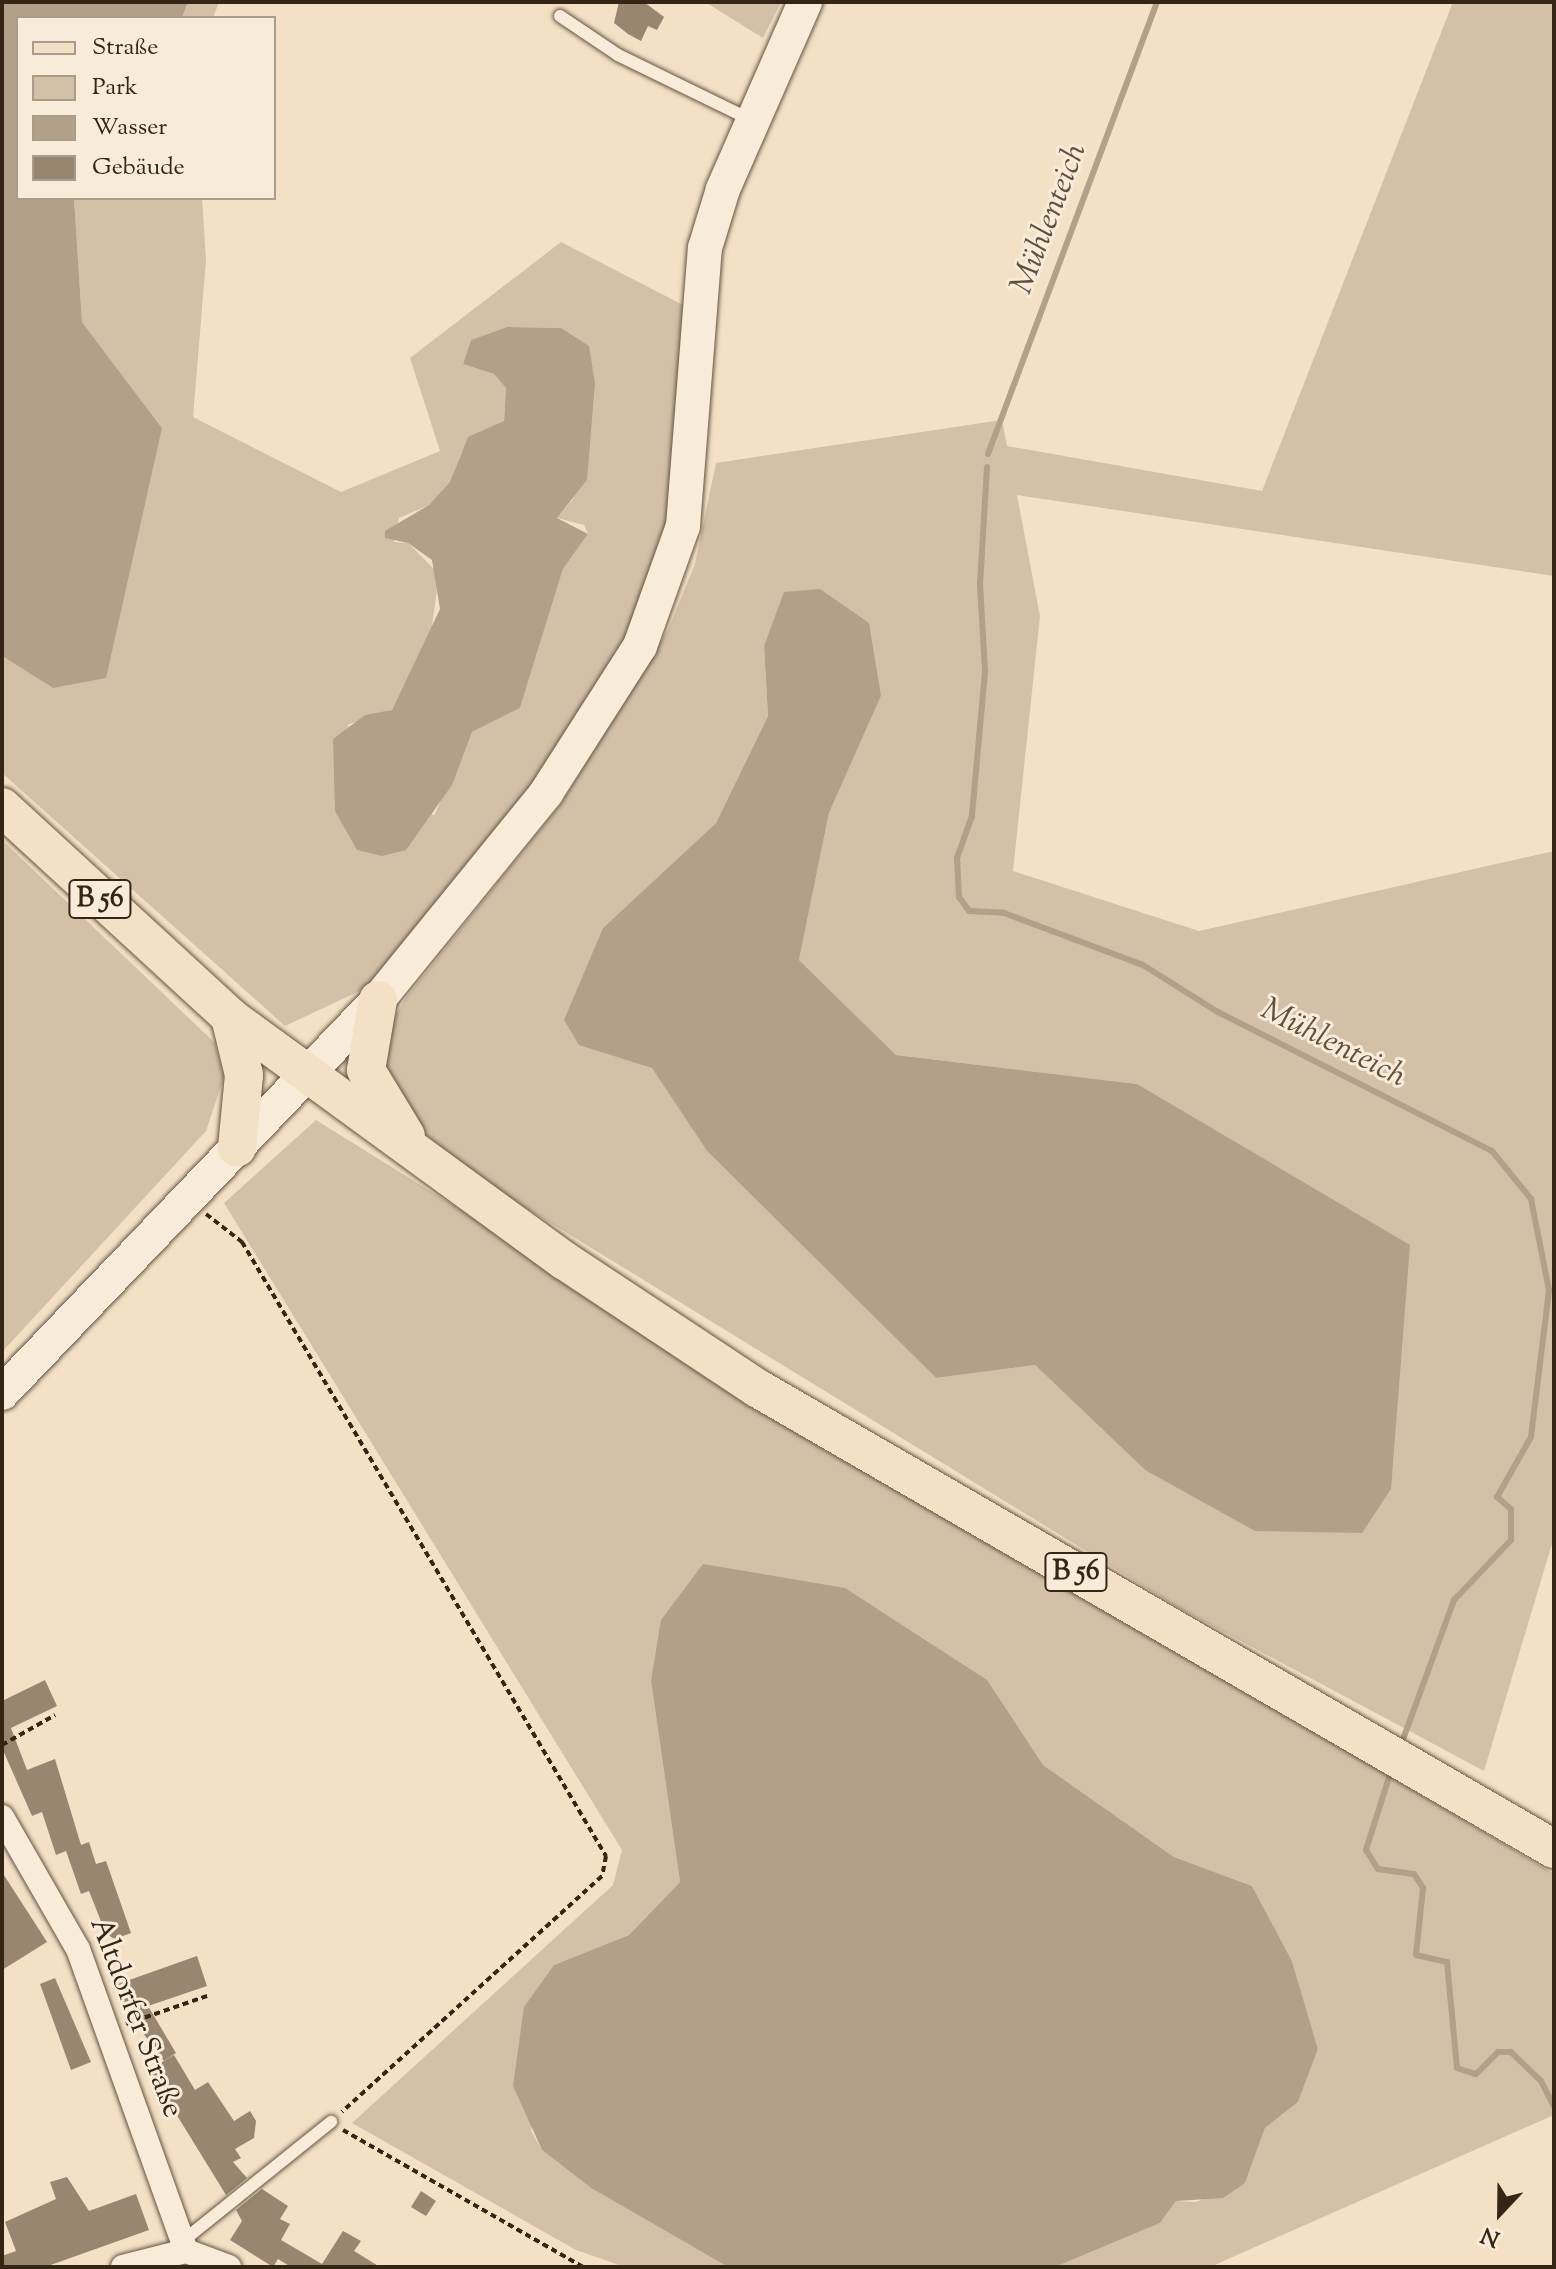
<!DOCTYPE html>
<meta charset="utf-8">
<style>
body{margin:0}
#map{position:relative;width:1556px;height:2269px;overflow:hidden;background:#f4e0c5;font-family:"Sorts Mill Goudy",serif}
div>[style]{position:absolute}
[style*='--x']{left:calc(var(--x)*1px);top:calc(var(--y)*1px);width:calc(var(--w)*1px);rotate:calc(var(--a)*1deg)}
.green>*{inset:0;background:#d3c0a7}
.water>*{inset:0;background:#b3a089}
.stream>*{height:6px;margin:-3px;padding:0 3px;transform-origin:3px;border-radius:3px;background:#b3a089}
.building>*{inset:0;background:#988671}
.path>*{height:4px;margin-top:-2px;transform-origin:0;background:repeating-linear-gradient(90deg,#342515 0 6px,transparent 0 10px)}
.roads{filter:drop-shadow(0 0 2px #645441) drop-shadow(0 0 2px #645441)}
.lane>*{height:12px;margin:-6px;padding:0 6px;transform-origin:6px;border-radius:6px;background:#f8ebd9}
.street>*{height:24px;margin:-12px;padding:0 12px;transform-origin:12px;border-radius:12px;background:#f8ebd9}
.secondary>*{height:34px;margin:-17px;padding:0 17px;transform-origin:17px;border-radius:17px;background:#f8ebd9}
.primary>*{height:38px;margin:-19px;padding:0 19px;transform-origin:19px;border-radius:19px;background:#f4e0c5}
span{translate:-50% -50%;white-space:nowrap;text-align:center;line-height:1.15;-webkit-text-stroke:6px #f8ebd9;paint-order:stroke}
.shield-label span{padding:2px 6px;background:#f8ebd9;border:2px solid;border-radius:6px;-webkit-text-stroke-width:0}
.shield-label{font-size:28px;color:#342515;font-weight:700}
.street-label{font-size:30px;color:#342515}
.water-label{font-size:32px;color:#60503e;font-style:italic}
.frame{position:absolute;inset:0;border:4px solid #342515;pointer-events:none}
.legend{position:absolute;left:16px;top:16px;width:260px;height:184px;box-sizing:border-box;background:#f8ebd9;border:2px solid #aa9c8b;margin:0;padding:10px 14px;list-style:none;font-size:24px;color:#342515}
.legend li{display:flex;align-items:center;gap:16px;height:40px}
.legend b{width:40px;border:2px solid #aa9c8b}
.north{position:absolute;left:1460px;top:2173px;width:80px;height:80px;-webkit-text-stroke:6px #f8ebd9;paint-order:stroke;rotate:202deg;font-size:22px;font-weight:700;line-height:32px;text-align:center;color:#342515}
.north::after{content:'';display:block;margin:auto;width:28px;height:36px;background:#342515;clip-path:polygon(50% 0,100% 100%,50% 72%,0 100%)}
</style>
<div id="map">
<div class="green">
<i style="clip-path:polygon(188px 2px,219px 2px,213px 18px,182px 18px)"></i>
<i style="clip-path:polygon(705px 2px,781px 2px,763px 38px)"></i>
<i style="clip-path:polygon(evenodd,1453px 2px,1554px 2px,1554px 576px,1017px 495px,1040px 616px,1013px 871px,1199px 931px,1554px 851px,1554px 1537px,1484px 1771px,1181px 1609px,500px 1192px,406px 1119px,379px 1078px,385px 1034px,405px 999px,560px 805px,668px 630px,695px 564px,716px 463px,1002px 420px,1007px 446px,1262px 491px,1453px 2px,764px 646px,881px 696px,829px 813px,799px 960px,896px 1055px,1137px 1084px,1145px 1470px,1035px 1365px,936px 1378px,707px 1151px,652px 1067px,603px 928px,716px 823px,768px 716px,764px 646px)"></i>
<i style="clip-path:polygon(evenodd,74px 198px,202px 198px,206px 260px,193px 417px,341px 492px,440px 451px,410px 358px,561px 242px,683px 305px,671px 534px,651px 594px,563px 757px,366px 988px,285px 1026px,2px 773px,2px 656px,53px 688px,162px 428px,82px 322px,74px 198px,507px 327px,561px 328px,574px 498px,557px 518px,584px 525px,588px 534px,563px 569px,520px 708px,472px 732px,434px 816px,347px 725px,392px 710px,430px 641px,439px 574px,408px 543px,394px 542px,399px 518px,429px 505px,451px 482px,461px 453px,504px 421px,506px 388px,494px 374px,463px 364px,471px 340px,507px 327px)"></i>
<i style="clip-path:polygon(2px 840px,215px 1043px,224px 1077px,206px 1131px,2px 1352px)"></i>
<i style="clip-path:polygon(316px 1120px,989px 1538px,1554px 1874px,1554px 2115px,1210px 2267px,1055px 2267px,1160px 2223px,1176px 2201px,1196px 2202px,1245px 2183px,1265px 2128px,1298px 2102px,1318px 2049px,1292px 1961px,1252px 1886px,1174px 1857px,1043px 1765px,986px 1680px,651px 1681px,680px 1882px,629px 1935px,554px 1965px,531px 2131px,542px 2150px,591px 2188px,728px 2267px,625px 2267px,576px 2250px,352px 2123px,613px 1885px,622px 1850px,224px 1203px)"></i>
</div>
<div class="water">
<i style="clip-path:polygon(2px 2px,188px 2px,182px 18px,18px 18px,18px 198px,74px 198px,82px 322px,162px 428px,106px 678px,53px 688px,2px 656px)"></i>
<i style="clip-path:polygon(507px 327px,561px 328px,589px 346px,595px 383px,587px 480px,557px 518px,588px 534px,563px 569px,520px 708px,472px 732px,452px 785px,406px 850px,382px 856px,357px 850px,335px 811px,333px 739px,365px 715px,392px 710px,440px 609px,432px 560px,408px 543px,385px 538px,385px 531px,429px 505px,450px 482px,468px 437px,504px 421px,506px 388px,494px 374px,463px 364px,471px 340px)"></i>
<i style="clip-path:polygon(820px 589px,869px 623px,881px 696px,829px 813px,799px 960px,896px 1055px,1137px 1084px,1410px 1245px,1391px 1489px,1362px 1533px,1255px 1531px,1145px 1470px,1035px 1365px,936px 1378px,707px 1151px,652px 1068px,579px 1045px,564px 1020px,603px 928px,716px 823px,768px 716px,764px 646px,784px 592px)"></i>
<i style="clip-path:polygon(703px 1564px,845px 1588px,987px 1680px,1043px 1765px,1174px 1857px,1252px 1886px,1292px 1961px,1318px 2049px,1298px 2102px,1265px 2128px,1245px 2183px,1223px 2198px,1176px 2201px,1160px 2223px,1055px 2267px,728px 2267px,591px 2188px,542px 2150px,513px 2086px,524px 2007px,554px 1965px,629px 1935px,680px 1882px,651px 1681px,661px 1620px)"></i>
</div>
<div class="stream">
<i style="--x:988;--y:454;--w:483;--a:-69.5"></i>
<i style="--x:987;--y:467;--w:117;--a:93.4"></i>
<i style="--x:980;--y:584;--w:88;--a:86.7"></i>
<i style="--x:985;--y:672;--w:145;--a:95.2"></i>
<i style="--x:972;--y:816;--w:45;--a:109.7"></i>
<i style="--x:957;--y:858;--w:39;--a:87"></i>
<i style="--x:959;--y:897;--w:17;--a:54"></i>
<i style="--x:969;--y:911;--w:35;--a:3"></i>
<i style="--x:1004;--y:913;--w:148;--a:20.5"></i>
<i style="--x:1143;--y:965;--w:86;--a:32.2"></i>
<i style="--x:1216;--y:1011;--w:309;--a:26.9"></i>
<i style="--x:1492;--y:1151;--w:62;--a:50.9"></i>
<i style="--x:1531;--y:1199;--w:93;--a:78.8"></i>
<i style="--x:1549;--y:1290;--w:148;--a:97"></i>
<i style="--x:1531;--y:1437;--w:69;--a:119.5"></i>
<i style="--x:1497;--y:1497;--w:18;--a:41"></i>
<i style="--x:1511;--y:1509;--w:31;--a:90"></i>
<i style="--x:1511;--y:1540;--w:83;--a:133.5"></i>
<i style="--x:1454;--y:1600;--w:146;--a:110.1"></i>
<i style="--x:1391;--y:1771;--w:83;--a:107.6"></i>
<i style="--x:1366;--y:1850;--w:22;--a:58"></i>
<i style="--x:1378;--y:1869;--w:36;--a:8"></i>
<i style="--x:1414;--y:1874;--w:17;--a:57"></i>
<i style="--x:1423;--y:1888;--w:67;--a:96"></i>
<i style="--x:1416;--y:1955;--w:32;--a:13"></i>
<i style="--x:1447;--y:1962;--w:106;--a:84.6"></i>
<i style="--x:1457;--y:2068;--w:20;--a:18"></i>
<i style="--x:1476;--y:2074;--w:31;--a:-45"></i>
<i style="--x:1498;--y:2052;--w:13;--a:0"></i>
<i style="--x:1511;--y:2052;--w:42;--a:44"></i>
<i style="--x:1541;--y:2081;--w:29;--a:63"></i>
</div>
<div class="building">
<i style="clip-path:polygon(619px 2px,644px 2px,664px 17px,657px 30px,648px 26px,641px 41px,628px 34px,614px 23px)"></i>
<i style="clip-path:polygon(45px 1680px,57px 1706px,11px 1728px,27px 1770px,55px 1759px,81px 1845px,89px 1842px,96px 1864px,106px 1861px,131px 1933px,115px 1939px,106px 1934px,89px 1891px,81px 1894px,66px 1851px,56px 1855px,42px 1812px,32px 1816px,2px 1748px,2px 1701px)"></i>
<i style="clip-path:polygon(2px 1872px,47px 1942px,2px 1970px)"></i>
<i style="clip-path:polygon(197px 1956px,207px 1986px,148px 2006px,176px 2053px,164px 2061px,128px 2013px,118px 1984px)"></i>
<i style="clip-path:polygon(55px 1978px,91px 2062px,71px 2070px,40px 1984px)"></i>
<i style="clip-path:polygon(174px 2055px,195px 2090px,208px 2082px,234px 2121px,250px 2111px,256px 2121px,254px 2138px,235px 2149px,241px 2158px,233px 2162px,247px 2178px,226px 2195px,149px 2070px)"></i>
<i style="clip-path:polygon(67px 2177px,89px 2211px,136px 2194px,149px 2230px,45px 2267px,2px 2267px,2px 2256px,16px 2251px,5px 2222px,56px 2199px,50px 2182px)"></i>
<i style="clip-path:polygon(262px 2189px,288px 2206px,280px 2219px,290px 2224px,281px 2240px,322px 2264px,343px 2231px,361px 2241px,354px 2251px,380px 2267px,291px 2267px,278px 2259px,273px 2267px,230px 2240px,242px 2221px,236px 2210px)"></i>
<i style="clip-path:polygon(421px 2191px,436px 2201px,426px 2216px,411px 2207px)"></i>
</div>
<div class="path">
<i style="--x:206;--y:1214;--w:46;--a:37.9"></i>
<i style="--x:242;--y:1242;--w:714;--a:59.34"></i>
<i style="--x:606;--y:1856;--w:20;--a:101"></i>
<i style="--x:602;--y:1876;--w:351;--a:137.8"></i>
<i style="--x:2;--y:1745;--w:61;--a:-29.5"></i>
<i style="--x:126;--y:2024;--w:86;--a:-19.1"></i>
<i style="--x:343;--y:2130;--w:276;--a:29.7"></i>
</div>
<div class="roads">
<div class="lane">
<i style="--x:560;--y:16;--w:70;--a:33.9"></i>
<i style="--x:618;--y:55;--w:148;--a:26"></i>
<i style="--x:184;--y:2240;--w:189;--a:-38.8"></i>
</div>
<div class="street">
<i style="--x:2;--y:1817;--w:152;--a:60.1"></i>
<i style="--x:78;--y:1949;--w:321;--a:70.3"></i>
<i style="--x:123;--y:2267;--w:65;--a:-14.3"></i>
<i style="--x:186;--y:2251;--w:46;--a:20.4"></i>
</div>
<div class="secondary">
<i style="--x:2;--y:1393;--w:544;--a:-46.27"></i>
<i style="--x:378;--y:1000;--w:267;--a:-50.9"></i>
<i style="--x:546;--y:793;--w:174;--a:-57.4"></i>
<i style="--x:640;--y:646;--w:127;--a:-70.3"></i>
<i style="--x:683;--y:526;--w:279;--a:-85.5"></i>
<i style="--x:705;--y:248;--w:62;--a:-73"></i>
<i style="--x:723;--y:189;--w:204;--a:-66.3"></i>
</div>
<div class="primary">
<i style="--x:2;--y:807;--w:310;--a:42.6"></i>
<i style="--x:230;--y:1017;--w:414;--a:36.1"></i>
<i style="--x:565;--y:1261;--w:230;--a:33.5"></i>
<i style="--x:757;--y:1388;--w:921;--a:30.05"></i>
<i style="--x:378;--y:1000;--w:71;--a:99.7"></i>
<i style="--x:366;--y:1070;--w:77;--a:58.8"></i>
<i style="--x:230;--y:1017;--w:60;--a:76.4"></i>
<i style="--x:244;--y:1075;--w:73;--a:95.5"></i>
</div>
</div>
<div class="shield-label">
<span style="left:100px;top:899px">B 56</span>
<span style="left:1076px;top:1572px">B 56</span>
</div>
<div class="street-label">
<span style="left:135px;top:2018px;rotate:69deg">Altdorfer Straße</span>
</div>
<div class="water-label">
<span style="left:1050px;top:219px;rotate:-69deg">Mühlenteich</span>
<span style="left:1333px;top:1044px;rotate:27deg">Mühlenteich</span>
</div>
<div class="frame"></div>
<ul class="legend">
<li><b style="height:10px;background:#f4e0c5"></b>Straße</li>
<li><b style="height:22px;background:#d3c0a7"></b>Park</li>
<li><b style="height:22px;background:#b3a089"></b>Wasser</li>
<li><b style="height:22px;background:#988671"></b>Gebäude</li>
</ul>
<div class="north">N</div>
</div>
